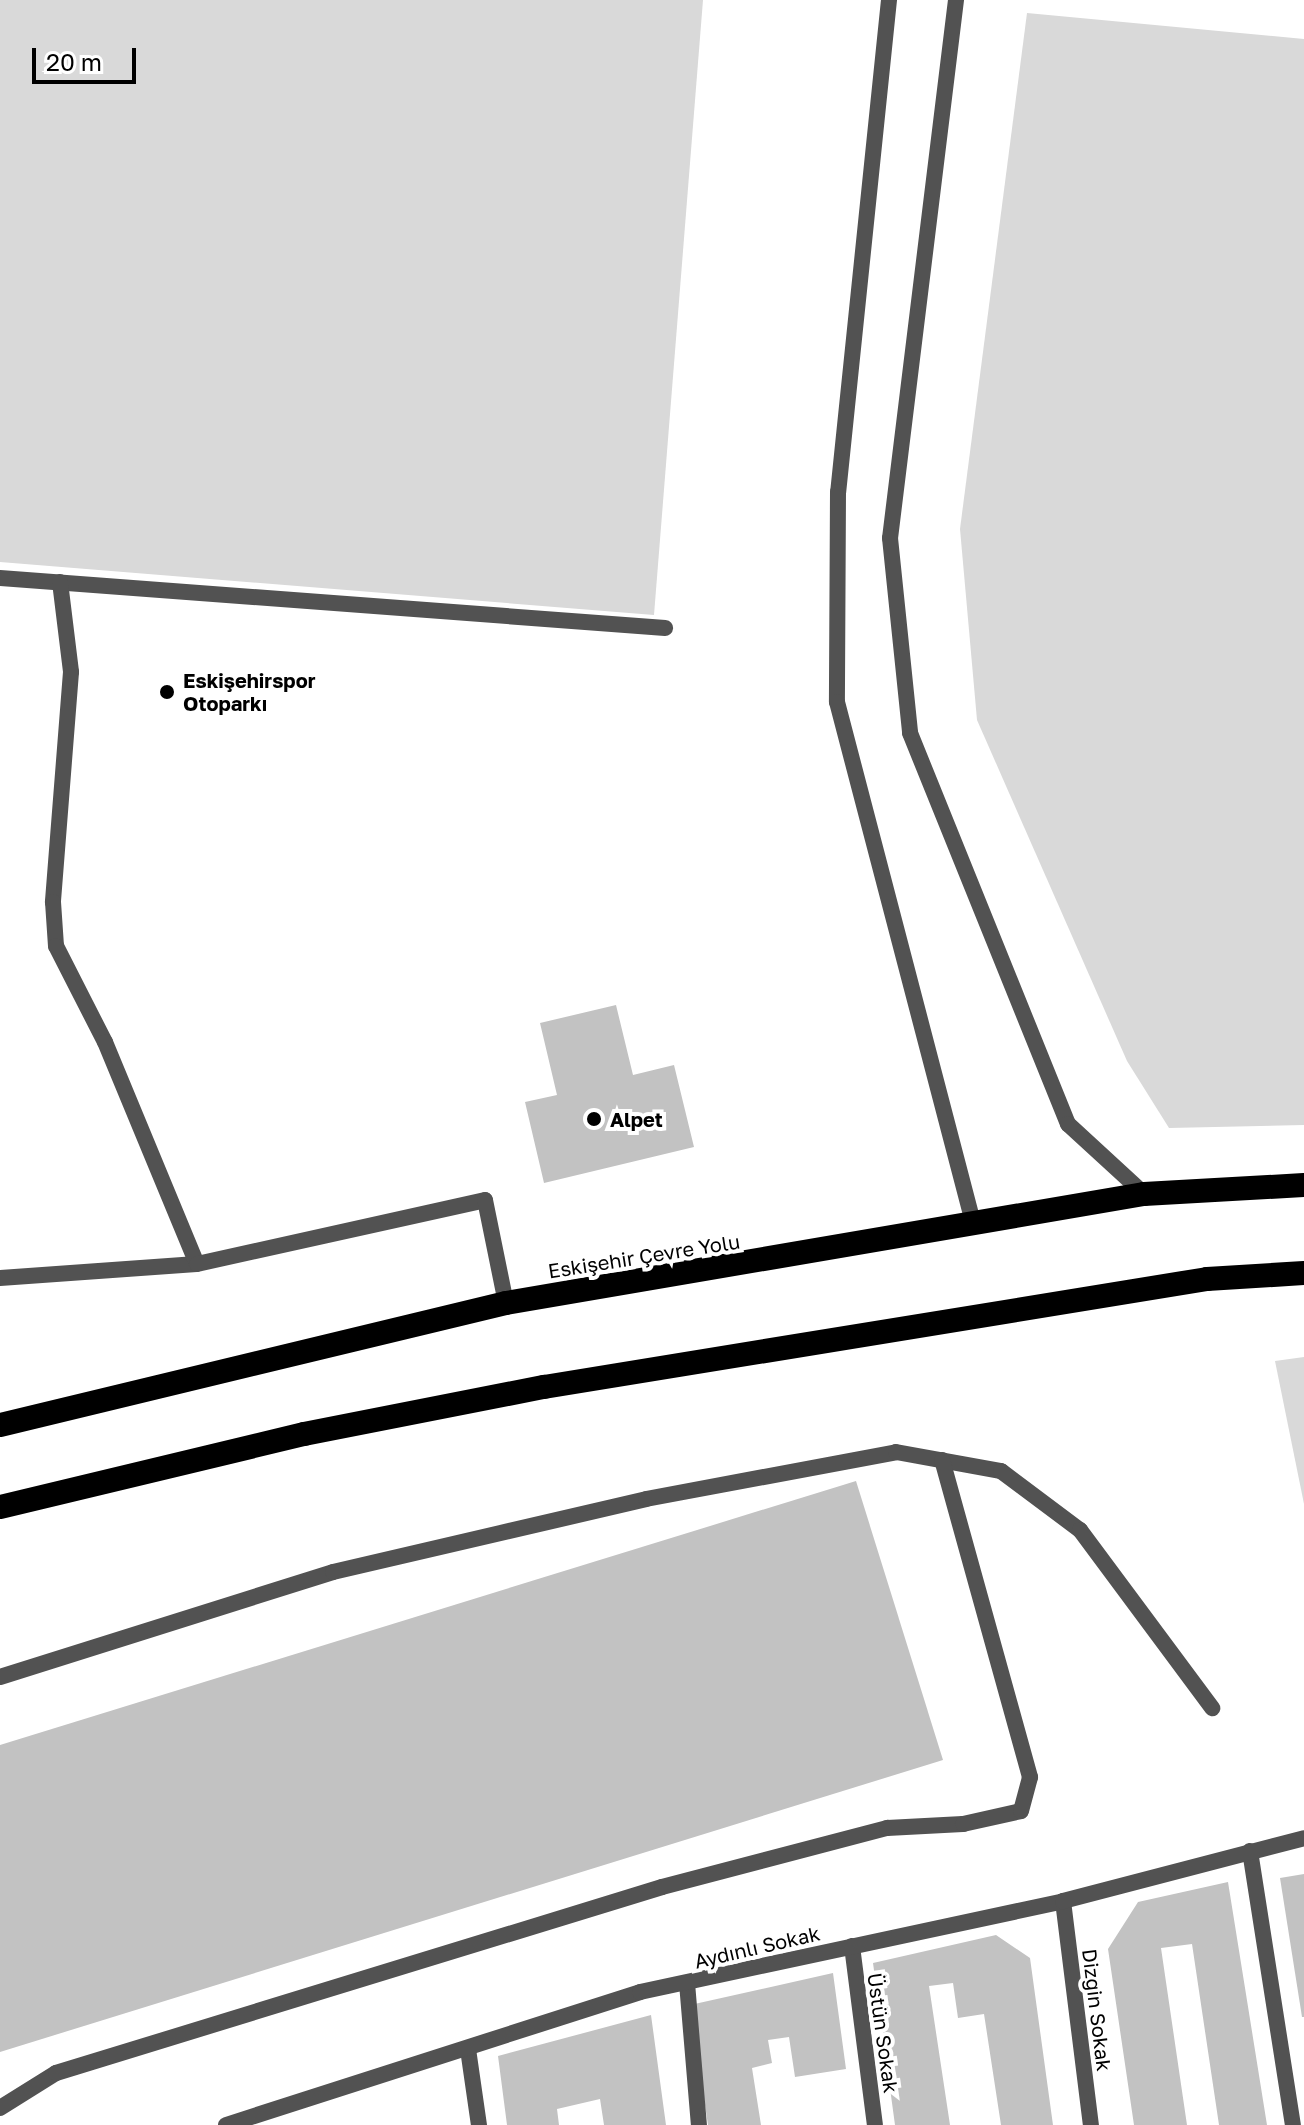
<!DOCTYPE html>
<meta charset="utf-8">
<style>
body{margin:0}
#map{position:relative;width:1304px;height:2125px;overflow:hidden;background:#fff;font-family:"Golos Text",sans-serif}
div>[style]{position:absolute}
[style*='--x']{left:calc(var(--x)*1px);top:calc(var(--y)*1px);width:calc(var(--w)*1px);rotate:calc(var(--a)*1deg)}
.green>*{inset:0;background:#d9d9d9}
.building>*{inset:0;background:#c2c2c2}
.lane>*{height:16px;margin:-8px;padding:0 8px;transform-origin:8px;border-radius:8px;background:#525252}
.street>*{height:16px;margin:-8px;padding:0 8px;transform-origin:8px;border-radius:8px;background:#525252}
.highway>*{height:24px;margin:-12px;padding:0 12px;transform-origin:12px;border-radius:12px;background:#000}
.dots>*{width:22px;height:22px;translate:-50% -50%;box-sizing:border-box;border:4px solid #fff;border-radius:50%}
span{translate:-50% -50%;white-space:nowrap;text-align:center;line-height:1.15;-webkit-text-stroke:8px #fff;paint-order:stroke}
.poi-label{font-size:20px;color:#000;font-weight:700}
.left{translate:0 -50%;text-align:left}
.street-label{font-size:20px;color:#000}
.scale{position:absolute;left:32px;top:48px;width:104px;height:36px;box-sizing:border-box;border:4px solid #000;border-top:0;padding-left:10px;font-size:24px;line-height:28px;white-space:nowrap;color:#000;-webkit-text-stroke:6px #fff;paint-order:stroke}
</style>
<div id="map">
<div class="green">
<i style="clip-path:polygon(0 0,703px 0,654px 615px,0 562px)"></i>
<i style="clip-path:polygon(1027px 13px,1304px 39px,1304px 1125px,1169px 1128px,1127px 1061px,977px 720px,960px 529px)"></i>
<i style="clip-path:polygon(1304px 1357px,1304px 1504px,1275px 1361px)"></i>
</div>
<div class="building">
<i style="clip-path:polygon(616px 1005px,633px 1075px,674px 1065px,694px 1147px,544px 1183px,525px 1102px,557px 1095px,540px 1023px)"></i>
<i style="clip-path:polygon(856px 1481px,943px 1760px,0 2052px,0 1745px)"></i>
<i style="clip-path:polygon(1304px 1874px,1304px 2017px,1302px 2017px,1280px 1878px)"></i>
<i style="clip-path:polygon(1228px 1882px,1267px 2125px,1219px 2125px,1192px 1944px,1161px 1948px,1187px 2125px,1134px 2125px,1108px 1949px,1138px 1902px)"></i>
<i style="clip-path:polygon(996px 1935px,1030px 1958px,1053px 2125px,1001px 2125px,984px 2014px,958px 2018px,953px 1983px,929px 1986px,950px 2125px,895px 2125px,873px 1963px)"></i>
<i style="clip-path:polygon(833px 1973px,846px 2069px,795px 2077px,789px 2037px,768px 2040px,772px 2063px,752px 2068px,761px 2125px,708px 2125px,690px 2005px)"></i>
<i style="clip-path:polygon(651px 2015px,666px 2125px,604px 2125px,600px 2099px,557px 2109px,559px 2125px,507px 2125px,498px 2056px)"></i>
</div>
<div class="lane">
<i style="--x:0;--y:1278;--w:197;--a:-4.1"></i>
<i style="--x:0;--y:1677;--w:349;--a:-17.5"></i>
<i style="--x:333;--y:1572;--w:321;--a:-13.1"></i>
<i style="--x:646;--y:1499;--w:254;--a:-10.6"></i>
<i style="--x:896;--y:1452;--w:107;--a:10.3"></i>
<i style="--x:1001;--y:1471;--w:99;--a:36.8"></i>
<i style="--x:1080;--y:1530;--w:222;--a:53.4"></i>
<i style="--x:0;--y:2108;--w:66;--a:-32"></i>
<i style="--x:56;--y:2073;--w:634;--a:-17.06"></i>
<i style="--x:662;--y:1887;--w:233;--a:-14.7"></i>
<i style="--x:887;--y:1828;--w:76;--a:-3"></i>
<i style="--x:963;--y:1824;--w:59;--a:-12.6"></i>
<i style="--x:1021;--y:1811;--w:35;--a:-75"></i>
<i style="--x:1030;--y:1777;--w:329;--a:-105.5"></i>
</div>
<div class="street">
<i style="--x:889;--y:0;--w:495;--a:95.9"></i>
<i style="--x:838;--y:492;--w:210;--a:90.3"></i>
<i style="--x:837;--y:702;--w:542;--a:75.35"></i>
<i style="--x:956;--y:0;--w:542;--a:96.99"></i>
<i style="--x:890;--y:538;--w:196;--a:84.1"></i>
<i style="--x:910;--y:733;--w:422;--a:68"></i>
<i style="--x:1068;--y:1124;--w:103;--a:42.6"></i>
<i style="--x:0;--y:578;--w:667;--a:4.3"></i>
<i style="--x:60;--y:582;--w:91;--a:83"></i>
<i style="--x:71;--y:672;--w:231;--a:94.5"></i>
<i style="--x:53;--y:902;--w:44;--a:86.1"></i>
<i style="--x:56;--y:946;--w:108;--a:63"></i>
<i style="--x:105;--y:1042;--w:240;--a:67.5"></i>
<i style="--x:197;--y:1264;--w:295;--a:-12.5"></i>
<i style="--x:485;--y:1200;--w:105;--a:78.5"></i>
<i style="--x:1250;--y:1851;--w:277;--a:81.1"></i>
<i style="--x:1063;--y:1901;--w:226;--a:82.9"></i>
<i style="--x:852;--y:1946;--w:180;--a:82.7"></i>
<i style="--x:687;--y:1983;--w:143;--a:85.2"></i>
<i style="--x:468;--y:2049;--w:77;--a:81.8"></i>
<i style="--x:226;--y:2125;--w:435;--a:-17.8"></i>
<i style="--x:640;--y:1992;--w:433;--a:-12.1"></i>
<i style="--x:1063;--y:1901;--w:249;--a:-14.6"></i>
</div>
<div class="highway">
<i style="--x:0;--y:1425;--w:520;--a:-13.56"></i>
<i style="--x:506;--y:1303;--w:647;--a:-9.7"></i>
<i style="--x:1144;--y:1194;--w:160;--a:-3.2"></i>
<i style="--x:0;--y:1507;--w:313;--a:-13.5"></i>
<i style="--x:304;--y:1434;--w:245;--a:-11.1"></i>
<i style="--x:544;--y:1387;--w:672;--a:-9.25"></i>
<i style="--x:1207;--y:1279;--w:97;--a:-3.5"></i>
</div>
<div class="dots">
<i style="left:167px;top:692px;background:#000"></i>
<i style="left:594px;top:1119px;background:#000"></i>
</div>
<div class="poi-label">
<span class="left" style="left:183px;top:692px">Eskişehirspor<br>Otoparkı</span>
<span class="left" style="left:610px;top:1119px">Alpet</span>
</div>
<div class="street-label">
<span style="left:644px;top:1256px;rotate:-9deg">Eskişehir Çevre Yolu</span>
<span style="left:757px;top:1947px;rotate:-13deg">Aydınlı Sokak</span>
<span style="left:1097px;top:2010px;rotate:83deg">Dizgin Sokak</span>
<span style="left:883px;top:2033px;rotate:82deg">Üstün Sokak</span>
</div>
<div class="scale">20 m</div>
</div>
